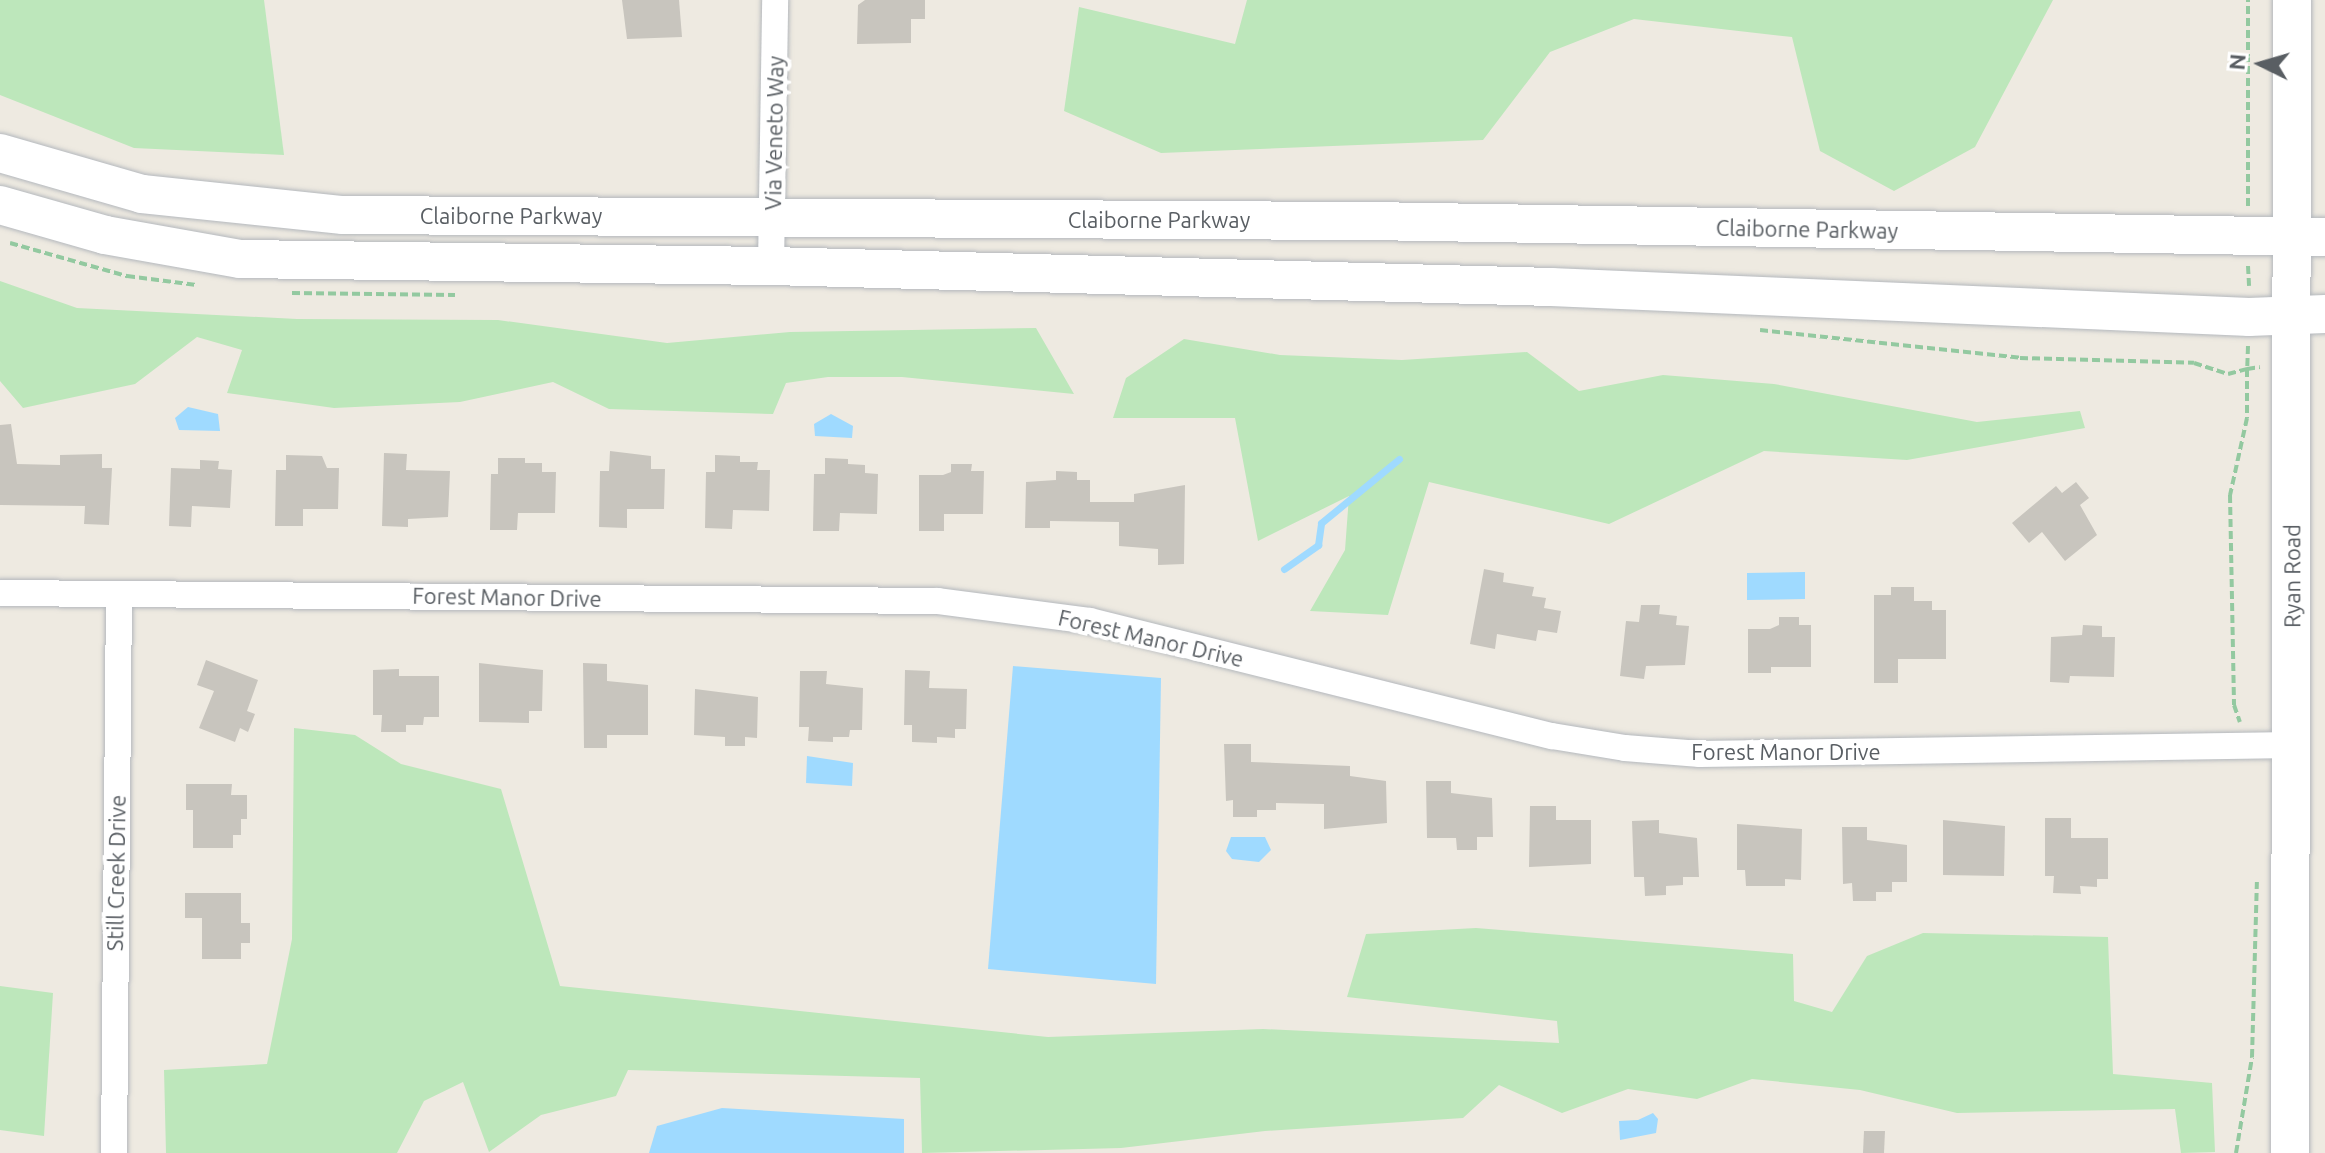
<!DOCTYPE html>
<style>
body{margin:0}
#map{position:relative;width:2325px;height:1153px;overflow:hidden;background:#eeeae1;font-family:Ubuntu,sans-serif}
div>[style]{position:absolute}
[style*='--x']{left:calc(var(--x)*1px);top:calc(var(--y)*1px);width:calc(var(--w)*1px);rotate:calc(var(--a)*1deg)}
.green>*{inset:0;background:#bde7bb}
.water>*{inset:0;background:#9fdaff}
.stream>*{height:7px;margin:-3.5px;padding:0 3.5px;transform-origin:3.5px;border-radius:3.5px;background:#9fdaff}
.building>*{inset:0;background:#c8c5be}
.path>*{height:4px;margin-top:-2px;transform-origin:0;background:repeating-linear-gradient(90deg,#93c9a0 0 8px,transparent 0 12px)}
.roads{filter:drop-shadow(0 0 2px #b4b8bd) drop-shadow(0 0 2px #b4b8bd)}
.minor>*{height:26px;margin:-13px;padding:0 13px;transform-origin:13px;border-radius:13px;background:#fff}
.secondary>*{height:38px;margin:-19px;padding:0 19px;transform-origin:19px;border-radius:19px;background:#fff}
span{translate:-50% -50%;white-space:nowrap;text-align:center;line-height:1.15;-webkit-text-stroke:8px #fff;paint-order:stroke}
.street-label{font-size:22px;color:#595e63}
.north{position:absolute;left:2221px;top:24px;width:80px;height:80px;-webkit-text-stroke:6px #fff;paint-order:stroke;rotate:275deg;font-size:22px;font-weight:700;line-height:32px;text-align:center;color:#595e63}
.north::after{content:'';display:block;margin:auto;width:28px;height:36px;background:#595e63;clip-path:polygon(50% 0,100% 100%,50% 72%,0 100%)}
</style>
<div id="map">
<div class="green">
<i style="clip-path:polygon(0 0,264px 0,284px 155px,134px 148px,0 95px)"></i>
<i style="clip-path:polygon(1247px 0,2053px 0,1975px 147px,1894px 191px,1820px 151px,1792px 37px,1634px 19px,1550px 52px,1483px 140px,1161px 153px,1064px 111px,1079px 7px,1235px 44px)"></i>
<i style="clip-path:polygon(0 281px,77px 308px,297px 319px,498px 320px,667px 343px,790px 332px,1036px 328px,1074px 394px,902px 377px,828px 377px,786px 383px,773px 414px,609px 409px,553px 382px,460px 402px,334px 408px,227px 393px,242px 350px,197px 337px,135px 384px,23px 408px,0 381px)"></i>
<i style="clip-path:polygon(1184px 339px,1280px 355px,1402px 360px,1527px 352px,1579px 391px,1663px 375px,1774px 384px,1977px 422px,2080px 411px,2085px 428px,1907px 460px,1764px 451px,1609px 524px,1429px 482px,1388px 615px,1310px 611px,1345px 550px,1349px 496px,1258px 541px,1235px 418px,1113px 418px,1126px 378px)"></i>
<i style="clip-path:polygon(294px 728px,355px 735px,401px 764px,501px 789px,560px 986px,1048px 1037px,1263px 1029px,1559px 1043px,1557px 1021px,1347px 997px,1366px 934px,1476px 928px,1793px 954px,1794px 1001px,1832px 1012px,1867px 956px,1923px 933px,2108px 937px,2113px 1074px,2212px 1083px,2215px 1152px,2181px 1153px,2175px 1109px,1957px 1113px,1860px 1090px,1752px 1079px,1697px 1099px,1628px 1089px,1562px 1113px,1499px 1085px,1463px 1118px,1265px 1131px,1121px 1148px,922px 1153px,920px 1078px,628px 1070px,616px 1096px,541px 1115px,489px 1152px,463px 1082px,424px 1101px,397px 1153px,166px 1153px,164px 1070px,267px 1064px,292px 939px)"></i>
<i style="clip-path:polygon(0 986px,53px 993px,44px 1136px,0 1130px)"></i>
</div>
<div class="water">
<i style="clip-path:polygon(188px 407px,218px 414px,220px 431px,179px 430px,175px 418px)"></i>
<i style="clip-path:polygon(831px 414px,853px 426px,852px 438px,815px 436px,814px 424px)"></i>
<i style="clip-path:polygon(1805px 572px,1805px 599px,1747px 600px,1747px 573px)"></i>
<i style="clip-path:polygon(1013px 666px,1161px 678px,1156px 984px,988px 969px)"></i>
<i style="clip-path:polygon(807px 756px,853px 763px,852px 786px,806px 783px)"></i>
<i style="clip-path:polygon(1231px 837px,1265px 837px,1271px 850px,1259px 862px,1232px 859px,1226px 851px)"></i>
<i style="clip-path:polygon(722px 1108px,904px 1119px,904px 1153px,649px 1153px,657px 1126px)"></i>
<i style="clip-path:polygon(1653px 1113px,1658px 1119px,1656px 1133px,1620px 1140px,1619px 1121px,1638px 1120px)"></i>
</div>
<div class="stream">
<i style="--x:1284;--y:569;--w:42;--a:-35.2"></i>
<i style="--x:1318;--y:545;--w:22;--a:-82"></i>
<i style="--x:1321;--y:523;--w:101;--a:-39.4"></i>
</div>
<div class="building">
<i style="clip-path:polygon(622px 0,679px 0,682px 37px,627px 39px)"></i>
<i style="clip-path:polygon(865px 0,925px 0,925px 19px,911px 19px,911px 43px,857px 44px,858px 5px)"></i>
<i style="clip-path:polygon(11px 424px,17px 464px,60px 465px,60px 455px,102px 454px,102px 468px,112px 468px,109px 525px,84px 524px,85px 506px,0 505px,0 425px)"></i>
<i style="clip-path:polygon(610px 451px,651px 456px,651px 469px,665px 469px,664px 509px,627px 509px,627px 528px,599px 527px,600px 471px,609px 471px)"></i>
<i style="clip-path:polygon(384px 453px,407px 454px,406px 470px,450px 471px,448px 517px,408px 519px,408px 527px,382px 526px)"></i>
<i style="clip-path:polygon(286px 455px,322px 456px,327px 468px,339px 468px,338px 509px,303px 509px,303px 526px,275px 526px,276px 470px,286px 470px)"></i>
<i style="clip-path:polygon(715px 455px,740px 456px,740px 462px,758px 462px,757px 470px,770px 470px,769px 511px,733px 510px,732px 529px,705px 528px,706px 472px,715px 472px)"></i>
<i style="clip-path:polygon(498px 458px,525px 458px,525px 463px,542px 463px,542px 472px,556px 472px,555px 513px,518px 513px,517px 530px,490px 530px,491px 474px,498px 474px)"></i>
<i style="clip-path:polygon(825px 458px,848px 459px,848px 464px,865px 465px,865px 473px,878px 474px,877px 514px,840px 513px,839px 531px,813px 531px,814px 474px,825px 474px)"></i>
<i style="clip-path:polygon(200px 460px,219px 461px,218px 469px,232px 470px,230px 508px,192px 506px,191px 527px,169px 526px,171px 468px,200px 469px)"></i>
<i style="clip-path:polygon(951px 464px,972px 464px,971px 471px,984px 471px,983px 514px,944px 514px,944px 531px,919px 531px,919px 475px,943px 475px,951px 472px)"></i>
<i style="clip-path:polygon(1056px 471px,1077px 472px,1077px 480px,1090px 480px,1090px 502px,1134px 502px,1134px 494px,1185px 485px,1184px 564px,1158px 565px,1158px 549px,1119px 546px,1119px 522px,1050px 521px,1050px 528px,1025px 528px,1026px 482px,1056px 480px)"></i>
<i style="clip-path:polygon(2076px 482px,2089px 498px,2080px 505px,2097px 535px,2065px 561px,2042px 532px,2029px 543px,2012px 523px,2056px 486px,2062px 493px)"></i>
<i style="clip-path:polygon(1484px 569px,1504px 573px,1503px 582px,1534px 587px,1532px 596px,1546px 598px,1544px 608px,1561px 611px,1557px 633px,1538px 630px,1536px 641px,1497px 634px,1495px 649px,1470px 644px)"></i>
<i style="clip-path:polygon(1891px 587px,1914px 587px,1914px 601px,1932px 601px,1932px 610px,1946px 610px,1946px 659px,1898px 659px,1898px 683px,1874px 683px,1874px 595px,1891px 595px)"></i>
<i style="clip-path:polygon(1641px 605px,1660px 605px,1659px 614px,1677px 616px,1676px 625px,1689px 626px,1685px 665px,1646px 666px,1644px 679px,1620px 676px,1626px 621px,1639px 622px)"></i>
<i style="clip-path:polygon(1779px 617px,1799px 617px,1799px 625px,1811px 625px,1811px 667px,1771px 667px,1771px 673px,1748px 673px,1748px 629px,1770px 629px,1779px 625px)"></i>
<i style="clip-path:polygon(2083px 625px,2102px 626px,2102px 637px,2115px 637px,2114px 677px,2070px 676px,2069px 683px,2050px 682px,2051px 637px,2082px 635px)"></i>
<i style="clip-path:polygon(206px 660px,258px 680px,247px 711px,255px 714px,248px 732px,240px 728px,235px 742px,199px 728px,214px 691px,197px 685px)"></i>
<i style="clip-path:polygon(479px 663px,543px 670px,542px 711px,529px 711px,529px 723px,479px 722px)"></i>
<i style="clip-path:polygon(583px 663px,607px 664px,607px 681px,648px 685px,648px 735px,607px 735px,607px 748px,584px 748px)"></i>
<i style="clip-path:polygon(399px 669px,399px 676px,439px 676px,439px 717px,424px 717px,423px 725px,406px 725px,406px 732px,381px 732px,382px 715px,373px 715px,373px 670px)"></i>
<i style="clip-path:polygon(905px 670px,930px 671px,929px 688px,967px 689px,966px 729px,955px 729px,955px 738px,937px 737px,937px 743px,912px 742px,912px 725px,904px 725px)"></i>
<i style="clip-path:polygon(800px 671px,827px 671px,826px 684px,863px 688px,862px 730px,850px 730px,849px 737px,833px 737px,833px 742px,808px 741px,809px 727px,799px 727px)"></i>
<i style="clip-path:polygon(695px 689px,758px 697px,757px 738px,745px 737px,745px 746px,725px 746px,725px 737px,694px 735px)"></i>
<i style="clip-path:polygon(1224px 744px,1251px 744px,1251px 762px,1350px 766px,1350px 776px,1386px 781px,1387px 823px,1324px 829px,1324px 804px,1276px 803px,1276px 810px,1257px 810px,1257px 817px,1233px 817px,1233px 800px,1226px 801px)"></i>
<i style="clip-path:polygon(1426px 781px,1451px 781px,1451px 793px,1492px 798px,1493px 837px,1477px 837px,1477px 850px,1457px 850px,1456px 838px,1427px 838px)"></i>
<i style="clip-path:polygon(186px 784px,232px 784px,231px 795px,247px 795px,247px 819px,241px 819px,241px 835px,233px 835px,233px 848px,193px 848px,193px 810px,186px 810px)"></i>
<i style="clip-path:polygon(1530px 806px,1556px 806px,1556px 820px,1591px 820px,1591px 864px,1529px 867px)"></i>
<i style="clip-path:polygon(2045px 818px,2071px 818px,2071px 838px,2108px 838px,2108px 879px,2097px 879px,2097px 887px,2080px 886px,2081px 894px,2053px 893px,2054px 876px,2045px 876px)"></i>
<i style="clip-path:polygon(1659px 820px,1659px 833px,1697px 838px,1699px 877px,1683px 877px,1683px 885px,1666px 886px,1666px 895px,1645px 896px,1644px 877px,1634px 877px,1632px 821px)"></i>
<i style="clip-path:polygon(1943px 820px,2005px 826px,2004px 876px,1943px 875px)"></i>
<i style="clip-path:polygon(1737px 824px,1802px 829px,1801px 880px,1785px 879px,1785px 886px,1746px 886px,1745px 870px,1737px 870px)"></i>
<i style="clip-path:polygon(1842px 827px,1867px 827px,1867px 840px,1907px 845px,1907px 882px,1892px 882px,1892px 892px,1876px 892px,1876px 901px,1853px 901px,1852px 883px,1843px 884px)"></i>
<i style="clip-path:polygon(185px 893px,241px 893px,241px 923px,250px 923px,250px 943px,241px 943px,241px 959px,202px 959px,202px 918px,185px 918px)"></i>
<i style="clip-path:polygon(1864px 1131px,1885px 1131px,1884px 1153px,1863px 1153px)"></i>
</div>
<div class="path">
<i style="--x:2248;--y:206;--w:206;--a:-90"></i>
<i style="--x:10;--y:243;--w:122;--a:15.8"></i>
<i style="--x:127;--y:276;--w:70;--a:7.4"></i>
<i style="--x:2248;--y:266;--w:20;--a:87"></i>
<i style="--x:292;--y:293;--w:163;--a:0.7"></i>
<i style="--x:1760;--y:330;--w:262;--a:6.1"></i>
<i style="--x:2020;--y:358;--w:174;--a:1.6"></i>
<i style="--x:2194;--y:363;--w:36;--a:18"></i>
<i style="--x:2228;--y:374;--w:20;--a:-15"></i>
<i style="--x:2247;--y:369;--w:49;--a:90"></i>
<i style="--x:2247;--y:418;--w:79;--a:102.4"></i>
<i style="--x:2230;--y:495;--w:210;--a:88.9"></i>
<i style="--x:2234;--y:705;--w:18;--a:71"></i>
<i style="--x:2248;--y:346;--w:23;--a:92"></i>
<i style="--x:2247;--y:369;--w:13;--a:-9"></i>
<i style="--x:2236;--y:1153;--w:97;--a:-80.5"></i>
<i style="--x:2252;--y:1057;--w:175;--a:-88.4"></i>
</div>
<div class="roads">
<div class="minor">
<i style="--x:771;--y:266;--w:266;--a:-89.1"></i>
<i style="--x:0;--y:593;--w:938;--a:0.49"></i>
<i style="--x:938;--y:601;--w:153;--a:7.5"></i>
<i style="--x:1090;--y:621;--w:476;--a:14"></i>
<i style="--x:1552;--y:736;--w:74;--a:9.3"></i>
<i style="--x:1625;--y:748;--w:75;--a:4.6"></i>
<i style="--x:1700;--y:754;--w:593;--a:-0.87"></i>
<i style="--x:114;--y:1153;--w:559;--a:-89.49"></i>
</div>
<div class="secondary">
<i style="--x:0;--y:153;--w:148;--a:16.1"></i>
<i style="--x:142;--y:194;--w:202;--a:6"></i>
<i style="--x:343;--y:215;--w:1025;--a:0.34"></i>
<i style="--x:1368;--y:221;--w:957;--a:0.96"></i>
<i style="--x:0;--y:205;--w:109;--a:15.9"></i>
<i style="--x:105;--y:235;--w:137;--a:10.1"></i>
<i style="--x:240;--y:259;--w:531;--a:0.76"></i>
<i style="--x:771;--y:266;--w:780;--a:1.54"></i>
<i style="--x:1551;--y:287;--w:699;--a:2.46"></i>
<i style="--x:2249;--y:317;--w:76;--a:-2.3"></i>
<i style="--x:2290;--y:1153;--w:1153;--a:-89.9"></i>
</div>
</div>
<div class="street-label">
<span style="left:774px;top:133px;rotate:-89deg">Via Veneto Way</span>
<span style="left:511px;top:216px">Claiborne Parkway</span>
<span style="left:1159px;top:220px">Claiborne Parkway</span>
<span style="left:1807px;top:229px;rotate:1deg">Claiborne Parkway</span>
<span style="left:2292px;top:576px;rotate:-90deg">Ryan Road</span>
<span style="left:507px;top:597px;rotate:1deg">Forest Manor Drive</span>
<span style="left:1151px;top:638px;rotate:13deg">Forest Manor Drive</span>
<span style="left:1786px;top:752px">Forest Manor Drive</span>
<span style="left:116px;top:873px;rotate:-89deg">Still Creek Drive</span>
</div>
<div class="north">N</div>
</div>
